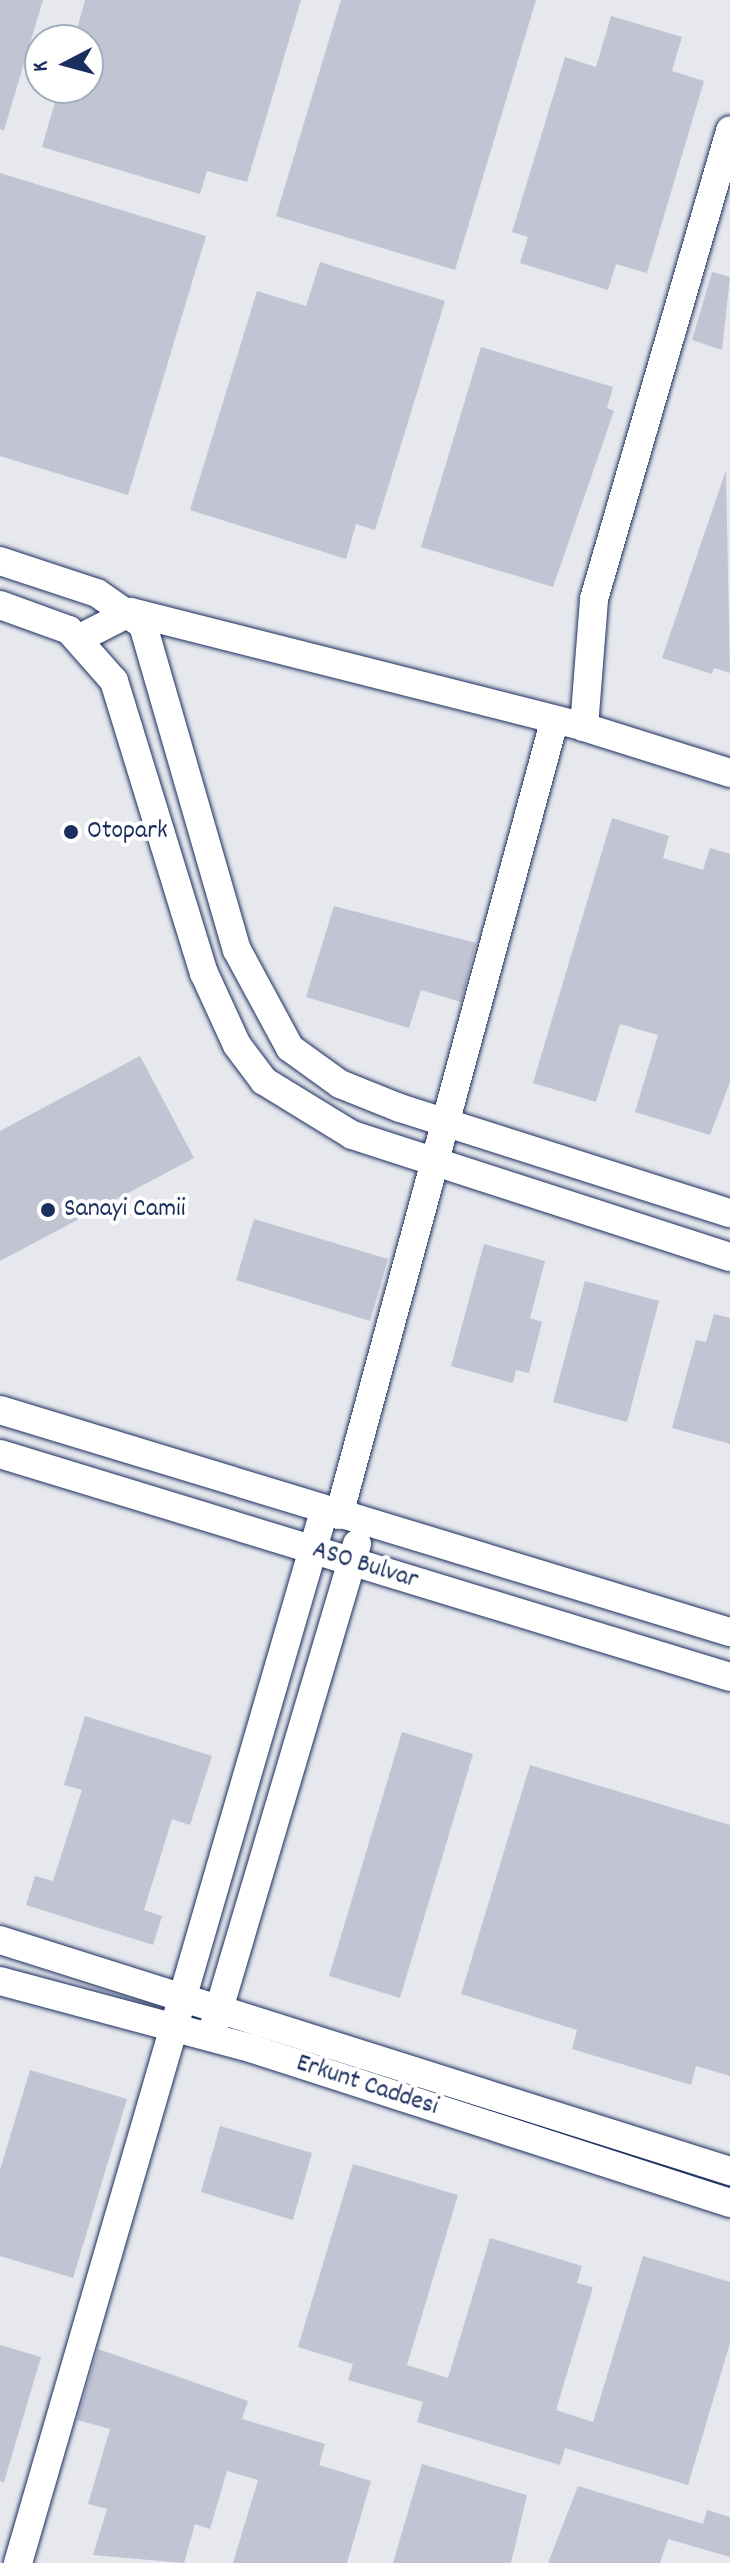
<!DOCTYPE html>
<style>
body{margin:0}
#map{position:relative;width:730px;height:2563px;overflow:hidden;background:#f6f7f9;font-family:Dekko,sans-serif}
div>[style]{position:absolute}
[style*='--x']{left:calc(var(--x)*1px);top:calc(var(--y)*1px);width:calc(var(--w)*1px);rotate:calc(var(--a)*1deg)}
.built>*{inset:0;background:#e6e8ee}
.building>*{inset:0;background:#c0c4d3}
.roads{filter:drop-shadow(0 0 2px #1b2f5e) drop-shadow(0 0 2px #1b2f5e)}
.minor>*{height:28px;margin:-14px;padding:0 14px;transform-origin:14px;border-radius:14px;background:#fff}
.dots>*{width:22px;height:22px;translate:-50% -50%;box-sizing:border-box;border:4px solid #fff;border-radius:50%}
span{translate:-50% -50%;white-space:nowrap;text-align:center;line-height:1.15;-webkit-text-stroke:8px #fff;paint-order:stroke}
.poi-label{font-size:26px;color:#1b2f5e}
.left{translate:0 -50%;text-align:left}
.street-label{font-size:26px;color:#1b2f5e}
.north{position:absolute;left:24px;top:24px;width:80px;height:80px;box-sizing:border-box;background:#fff;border:2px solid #a4acbf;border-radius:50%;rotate:264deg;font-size:22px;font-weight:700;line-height:32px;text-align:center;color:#1b2f5e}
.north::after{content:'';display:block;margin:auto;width:28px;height:36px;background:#1b2f5e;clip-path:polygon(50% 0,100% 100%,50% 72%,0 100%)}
</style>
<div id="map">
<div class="built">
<i style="clip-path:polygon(evenodd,0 0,730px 0,730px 2563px,0 2563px,0 0,40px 40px,88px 40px,88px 88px,40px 88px,40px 40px)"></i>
</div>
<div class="building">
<i style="clip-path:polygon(0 0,43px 0,4px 130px,0 129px)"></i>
<i style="clip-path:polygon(85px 0,301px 0,247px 182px,207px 171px,200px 194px,42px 147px,59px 88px,88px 88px,88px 40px,74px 40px)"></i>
<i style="clip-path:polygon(341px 0,536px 0,455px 270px,276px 216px)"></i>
<i style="clip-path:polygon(611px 16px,682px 37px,672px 71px,704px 81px,647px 273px,616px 264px,608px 290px,520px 263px,528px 237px,512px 232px,565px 57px,596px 67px)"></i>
<i style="clip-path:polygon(0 173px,206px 236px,128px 495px,0 456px)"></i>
<i style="clip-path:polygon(320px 262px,445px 301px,375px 530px,356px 524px,346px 559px,190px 510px,257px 291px,306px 306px)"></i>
<i style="clip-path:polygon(712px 272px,730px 277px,722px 350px,692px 340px)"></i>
<i style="clip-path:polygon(481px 347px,613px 387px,607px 408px,614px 411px,553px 587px,421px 547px)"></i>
<i style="clip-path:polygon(726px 470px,730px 673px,714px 668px,712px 674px,662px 658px)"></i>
<i style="clip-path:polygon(612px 818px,669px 836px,663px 858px,703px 870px,710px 848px,730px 854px,730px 1082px,710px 1135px,635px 1112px,658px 1035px,620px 1024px,596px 1102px,533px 1083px)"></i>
<i style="clip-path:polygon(334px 906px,476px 943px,461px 1002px,421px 990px,409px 1028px,306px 997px)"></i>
<i style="clip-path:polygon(140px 1056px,194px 1158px,0 1261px,0 1131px)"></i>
<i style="clip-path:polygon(254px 1219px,388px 1259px,370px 1321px,236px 1280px)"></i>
<i style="clip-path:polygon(484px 1244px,545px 1261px,530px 1318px,542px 1322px,529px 1373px,516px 1370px,513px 1383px,451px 1366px)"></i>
<i style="clip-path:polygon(585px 1281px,659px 1301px,627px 1422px,553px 1402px)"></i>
<i style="clip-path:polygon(714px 1314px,730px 1318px,730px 1444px,672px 1428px,696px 1340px,706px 1342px)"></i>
<i style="clip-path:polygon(85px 1716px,212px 1756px,190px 1825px,172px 1819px,144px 1910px,162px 1916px,153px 1945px,26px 1905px,35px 1876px,53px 1881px,82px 1790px,64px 1785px)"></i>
<i style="clip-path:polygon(402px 1732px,473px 1754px,400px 1998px,329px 1976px)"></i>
<i style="clip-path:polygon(530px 1765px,730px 1825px,730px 2076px,696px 2066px,691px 2085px,572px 2049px,577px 2030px,461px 1994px)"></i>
<i style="clip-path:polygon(30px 2070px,127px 2099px,73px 2278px,0 2256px,0 2170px)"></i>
<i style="clip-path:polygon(220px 2126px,312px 2153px,293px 2220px,201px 2192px)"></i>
<i style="clip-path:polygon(353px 2164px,458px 2195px,407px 2365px,448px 2378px,490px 2238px,582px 2266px,577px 2283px,593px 2287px,556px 2410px,593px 2422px,643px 2256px,730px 2282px,730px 2343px,688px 2485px,565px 2448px,560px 2465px,417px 2422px,423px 2402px,348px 2380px,353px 2364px,298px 2347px)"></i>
<i style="clip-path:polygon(0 2345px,41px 2357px,4px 2482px,0 2481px)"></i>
<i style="clip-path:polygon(98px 2349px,248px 2401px,242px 2419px,325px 2444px,319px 2465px,371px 2481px,347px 2563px,233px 2563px,258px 2480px,227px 2471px,210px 2529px,195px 2524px,184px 2563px,93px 2555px,107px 2509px,88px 2504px,110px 2429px,77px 2420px)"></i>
<i style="clip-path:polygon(422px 2464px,527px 2495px,511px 2563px,393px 2563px)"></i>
<i style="clip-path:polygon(578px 2486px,703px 2524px,707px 2510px,730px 2517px,730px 2557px,668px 2539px,660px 2563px,548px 2563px)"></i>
</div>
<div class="roads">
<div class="minor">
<i style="--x:0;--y:561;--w:102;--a:18.3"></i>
<i style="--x:97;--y:593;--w:56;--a:34.8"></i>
<i style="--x:143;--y:625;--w:338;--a:73.9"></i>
<i style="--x:237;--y:950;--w:111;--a:61.6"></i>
<i style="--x:290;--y:1048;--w:62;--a:35.8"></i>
<i style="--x:340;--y:1084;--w:65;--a:21.8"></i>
<i style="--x:400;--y:1108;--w:346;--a:17.7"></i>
<i style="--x:0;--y:605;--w:73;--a:19.9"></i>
<i style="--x:69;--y:630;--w:68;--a:48.6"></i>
<i style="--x:114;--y:681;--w:306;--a:72.9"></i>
<i style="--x:204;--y:973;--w:79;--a:65.4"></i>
<i style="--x:237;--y:1045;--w:45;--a:53.1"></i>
<i style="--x:264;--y:1081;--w:103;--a:31.5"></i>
<i style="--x:352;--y:1135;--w:397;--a:17.9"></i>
<i style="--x:80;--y:638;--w:57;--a:-27"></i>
<i style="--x:131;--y:612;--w:467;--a:14.2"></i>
<i style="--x:584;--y:727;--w:153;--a:17.5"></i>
<i style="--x:584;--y:727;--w:128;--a:-85.5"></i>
<i style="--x:594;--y:599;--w:488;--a:-73.8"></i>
<i style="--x:0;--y:1410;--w:763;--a:16.92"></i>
<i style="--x:0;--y:1454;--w:763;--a:16.99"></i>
<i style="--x:339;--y:1515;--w:822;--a:-74.83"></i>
<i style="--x:0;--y:1940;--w:766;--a:17.56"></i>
<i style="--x:0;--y:1981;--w:262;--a:15"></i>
<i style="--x:253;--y:2049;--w:501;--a:17.89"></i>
<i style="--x:214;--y:2026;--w:503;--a:-73.48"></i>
<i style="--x:18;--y:2563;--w:1096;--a:-73.78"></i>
</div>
</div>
<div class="dots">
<i style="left:71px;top:832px;background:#1b2f5e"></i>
<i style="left:48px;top:1210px;background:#1b2f5e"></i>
</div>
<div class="poi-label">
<span class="left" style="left:87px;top:832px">Otopark</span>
<span class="left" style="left:64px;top:1210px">Sanayi Camii</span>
</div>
<div class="street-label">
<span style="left:365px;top:1566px;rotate:17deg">ASO Bulvar</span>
<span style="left:367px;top:2086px;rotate:18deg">Erkunt Caddesi</span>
</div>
<div class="north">K</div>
</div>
